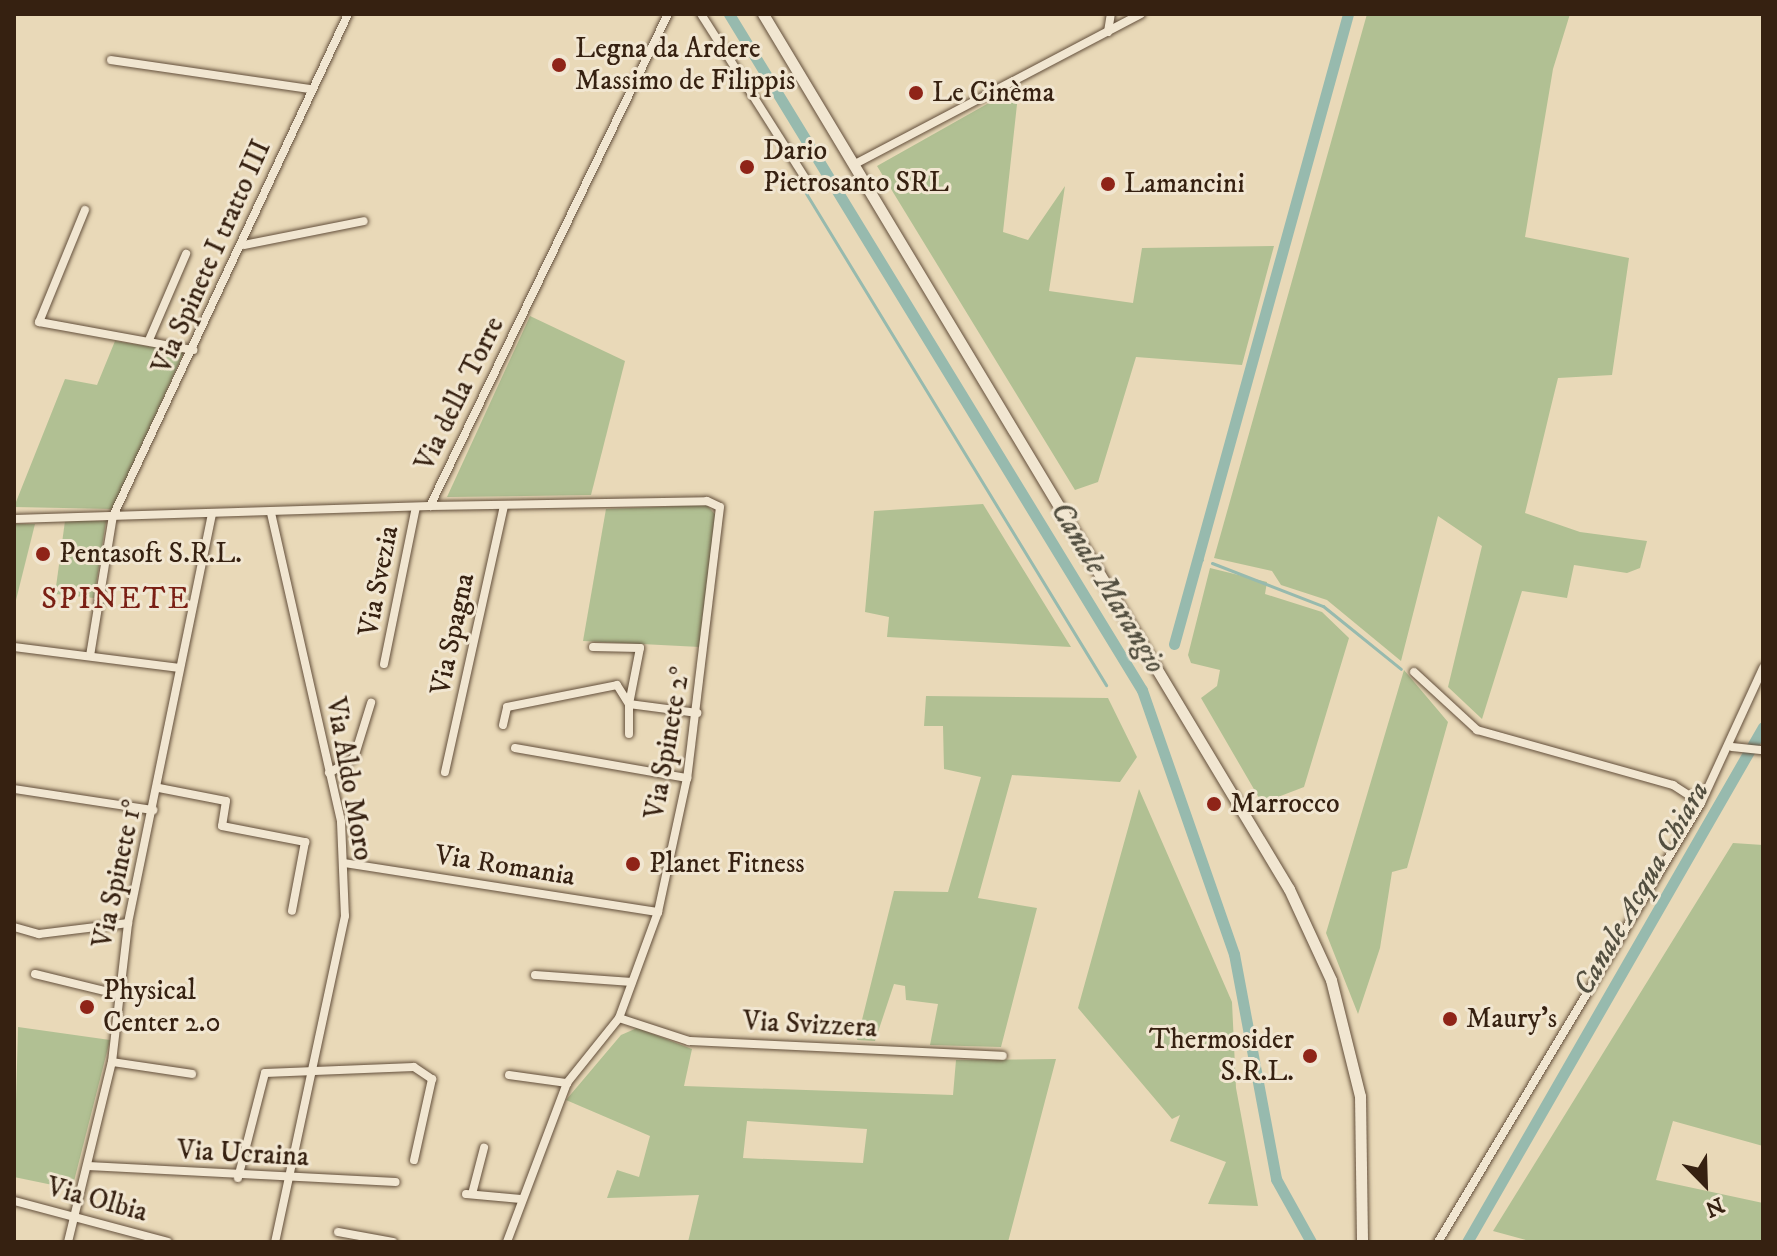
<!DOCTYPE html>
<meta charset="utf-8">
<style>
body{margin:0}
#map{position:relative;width:1777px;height:1256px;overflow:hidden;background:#e9d9b8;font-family:"IM FELL DW Pica",serif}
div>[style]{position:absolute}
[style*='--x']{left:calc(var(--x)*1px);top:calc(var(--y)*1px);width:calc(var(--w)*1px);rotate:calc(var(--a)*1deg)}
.green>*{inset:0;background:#b1c093}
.stream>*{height:3px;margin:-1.5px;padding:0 1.5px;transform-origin:1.5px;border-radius:1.5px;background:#97baae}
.canal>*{height:11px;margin:-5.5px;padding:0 5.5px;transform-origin:5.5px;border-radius:5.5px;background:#97baae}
.roads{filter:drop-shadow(0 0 2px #634f3b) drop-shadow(0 0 2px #634f3b)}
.street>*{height:8px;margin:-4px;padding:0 4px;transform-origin:4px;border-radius:4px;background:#f1e6d1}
.secondary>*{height:11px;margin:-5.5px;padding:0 5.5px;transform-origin:5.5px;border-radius:5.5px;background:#f1e6d1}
.dots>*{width:22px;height:22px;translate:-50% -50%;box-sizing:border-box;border:4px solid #f1e6d1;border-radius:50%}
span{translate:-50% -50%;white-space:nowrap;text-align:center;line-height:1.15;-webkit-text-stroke:6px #f1e6d1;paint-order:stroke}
.poi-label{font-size:28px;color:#362111}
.left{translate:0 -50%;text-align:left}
.right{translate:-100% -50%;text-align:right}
.street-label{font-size:28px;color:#362111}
.water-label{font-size:30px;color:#534f40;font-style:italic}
.neighbourhood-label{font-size:30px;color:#7a1f14;letter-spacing:2px}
.frame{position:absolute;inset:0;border:16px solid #362111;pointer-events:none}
.north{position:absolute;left:1665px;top:1144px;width:80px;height:80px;-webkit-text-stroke:6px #f1e6d1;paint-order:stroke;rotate:157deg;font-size:22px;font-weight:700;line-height:32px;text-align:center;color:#362111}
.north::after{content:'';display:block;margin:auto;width:28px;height:36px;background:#362111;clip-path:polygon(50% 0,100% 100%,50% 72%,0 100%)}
</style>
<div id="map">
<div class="green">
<i style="clip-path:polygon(1367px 14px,1570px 14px,1553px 69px,1525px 237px,1629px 258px,1612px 375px,1558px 378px,1525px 513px,1580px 532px,1647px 541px,1640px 568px,1627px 573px,1574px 565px,1567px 598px,1522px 591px,1482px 719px,1448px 687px,1482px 546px,1438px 516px,1401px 661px,1327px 600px,1281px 585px,1272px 571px,1214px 558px)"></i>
<i style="clip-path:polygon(1019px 86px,1003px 232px,1028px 240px,1065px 186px,1049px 291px,1133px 303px,1142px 248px,1274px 246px,1242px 365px,1136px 357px,1098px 482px,1075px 490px,877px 166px)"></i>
<i style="clip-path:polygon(530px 316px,625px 361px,591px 495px,447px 497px)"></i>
<i style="clip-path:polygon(115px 341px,184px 352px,113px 509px,14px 507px,65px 379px,97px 385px)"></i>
<i style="clip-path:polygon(983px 504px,1071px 647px,887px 637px,889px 617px,865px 612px,874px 511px)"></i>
<i style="clip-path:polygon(707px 505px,718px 518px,700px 647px,583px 641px,606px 509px)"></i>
<i style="clip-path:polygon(65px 521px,106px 521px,94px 598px,55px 594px)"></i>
<i style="clip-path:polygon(14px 524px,35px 524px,14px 608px)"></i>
<i style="clip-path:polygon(1210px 568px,1267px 582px,1265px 594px,1322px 612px,1349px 638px,1304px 787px,1262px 803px,1201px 698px,1217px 686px,1220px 670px,1191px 663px,1188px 655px)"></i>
<i style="clip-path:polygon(1404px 670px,1448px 722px,1407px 868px,1392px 872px,1380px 948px,1358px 1014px,1326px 933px)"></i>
<i style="clip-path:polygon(926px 696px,1108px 698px,1137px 757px,1120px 782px,1012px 775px,978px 898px,1037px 908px,1001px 1047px,930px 1045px,938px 1004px,906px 1000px,905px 986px,894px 984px,875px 1041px,857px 1040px,894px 891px,948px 892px,981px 777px,944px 769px,943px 726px,924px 726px)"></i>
<i style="clip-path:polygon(1139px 789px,1232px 1002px,1236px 1088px,1258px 1206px,1208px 1204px,1226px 1162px,1170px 1141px,1180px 1115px,1172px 1119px,1078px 1008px)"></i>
<i style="clip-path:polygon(1733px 843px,1763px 845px,1763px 1146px,1673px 1121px,1656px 1180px,1763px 1203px,1763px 1242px,1533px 1242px,1493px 1231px)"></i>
<i style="clip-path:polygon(18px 1027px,110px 1040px,72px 1189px,14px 1177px)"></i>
<i style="clip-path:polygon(evenodd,637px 1028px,692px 1049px,684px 1086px,953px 1095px,956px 1060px,1056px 1059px,1008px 1242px,688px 1242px,699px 1195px,607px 1198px,617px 1170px,639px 1177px,650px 1136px,566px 1100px,621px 1035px,637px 1028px,747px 1121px,867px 1129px,863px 1163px,743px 1158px,747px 1121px)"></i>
</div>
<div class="stream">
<i style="--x:804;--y:190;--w:580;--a:58.61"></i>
<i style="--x:1198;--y:559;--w:4;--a:14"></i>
<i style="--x:1212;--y:563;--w:119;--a:21.2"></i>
<i style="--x:1323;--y:606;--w:100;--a:38.9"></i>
</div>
<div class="canal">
<i style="--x:729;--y:14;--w:792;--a:58.58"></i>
<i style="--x:1142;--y:690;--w:280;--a:70.8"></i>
<i style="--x:1234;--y:954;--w:229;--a:79.4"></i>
<i style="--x:1276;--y:1179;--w:72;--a:60.9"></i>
<i style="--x:1174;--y:644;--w:654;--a:-74.56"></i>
<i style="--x:1467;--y:1242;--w:594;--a:-60.11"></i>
</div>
<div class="roads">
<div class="street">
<i style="--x:701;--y:14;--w:194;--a:57.6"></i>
<i style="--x:1108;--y:32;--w:18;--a:-81"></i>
<i style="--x:111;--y:60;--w:202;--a:8.3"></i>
<i style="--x:855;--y:164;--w:323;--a:-27.7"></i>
<i style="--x:85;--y:210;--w:121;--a:112.3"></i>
<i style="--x:39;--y:322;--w:157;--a:10.3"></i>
<i style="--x:244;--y:245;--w:122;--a:-11.3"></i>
<i style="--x:149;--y:340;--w:94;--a:-66.7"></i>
<i style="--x:430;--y:506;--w:547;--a:-64.19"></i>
<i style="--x:271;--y:513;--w:317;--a:77.2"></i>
<i style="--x:341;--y:822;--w:94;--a:87.6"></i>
<i style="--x:345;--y:916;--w:333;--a:102.1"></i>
<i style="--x:14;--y:519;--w:416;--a:-1.8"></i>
<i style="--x:430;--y:506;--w:277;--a:-1"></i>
<i style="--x:707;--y:501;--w:14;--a:25"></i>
<i style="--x:720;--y:507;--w:273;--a:96.9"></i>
<i style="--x:687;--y:778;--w:137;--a:102.2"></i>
<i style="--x:658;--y:912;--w:113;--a:110.2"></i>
<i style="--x:619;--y:1018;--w:83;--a:128.7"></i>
<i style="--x:567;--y:1083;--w:170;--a:110.7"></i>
<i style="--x:14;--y:647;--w:167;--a:7.2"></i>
<i style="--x:593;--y:647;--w:47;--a:1.2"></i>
<i style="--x:640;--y:648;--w:57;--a:101.1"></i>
<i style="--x:629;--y:704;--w:69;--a:7.5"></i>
<i style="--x:90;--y:656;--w:142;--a:-80.7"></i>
<i style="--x:113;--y:516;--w:554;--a:-64.91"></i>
<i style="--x:384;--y:664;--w:160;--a:-78.5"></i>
<i style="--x:1414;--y:672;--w:86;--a:42.6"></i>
<i style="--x:1477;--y:730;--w:204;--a:15.7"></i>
<i style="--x:1673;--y:785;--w:33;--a:33"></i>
<i style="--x:503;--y:725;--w:18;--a:-77"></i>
<i style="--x:507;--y:707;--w:112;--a:-11.3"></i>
<i style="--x:617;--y:685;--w:22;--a:58"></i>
<i style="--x:629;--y:704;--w:30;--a:90"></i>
<i style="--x:1732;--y:747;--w:31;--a:6"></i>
<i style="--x:515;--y:748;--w:175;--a:9.9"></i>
<i style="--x:445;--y:772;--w:273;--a:-77.5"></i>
<i style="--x:329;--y:773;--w:29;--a:-31"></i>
<i style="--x:354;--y:758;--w:58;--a:-72.8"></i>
<i style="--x:159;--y:788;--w:68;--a:11"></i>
<i style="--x:226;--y:801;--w:25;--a:99"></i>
<i style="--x:222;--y:826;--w:85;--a:10.9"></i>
<i style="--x:305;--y:842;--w:70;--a:100.7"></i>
<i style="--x:14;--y:789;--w:141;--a:8.6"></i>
<i style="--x:344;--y:863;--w:318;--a:8.9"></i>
<i style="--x:14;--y:927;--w:26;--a:16"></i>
<i style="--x:39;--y:934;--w:90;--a:-7"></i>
<i style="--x:35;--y:974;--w:89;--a:13.7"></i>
<i style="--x:535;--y:975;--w:97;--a:4.1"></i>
<i style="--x:619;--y:1018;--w:74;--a:18.2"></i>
<i style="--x:689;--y:1041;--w:314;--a:2.7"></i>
<i style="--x:112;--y:1062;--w:81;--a:8.5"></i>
<i style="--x:509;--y:1075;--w:59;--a:7.9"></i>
<i style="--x:88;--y:1166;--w:308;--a:3"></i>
<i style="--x:238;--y:1178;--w:108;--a:-75.6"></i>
<i style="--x:265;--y:1073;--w:149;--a:-2.3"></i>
<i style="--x:414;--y:1067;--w:22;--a:34"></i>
<i style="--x:432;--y:1079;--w:83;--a:102.5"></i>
<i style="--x:466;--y:1194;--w:55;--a:5.2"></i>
<i style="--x:472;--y:1194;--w:48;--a:-75.4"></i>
<i style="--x:14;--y:1201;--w:159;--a:14.9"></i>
<i style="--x:338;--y:1232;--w:56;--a:10.3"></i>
<i style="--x:68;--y:1242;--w:185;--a:-76.3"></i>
<i style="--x:112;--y:1062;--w:140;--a:-83.4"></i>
<i style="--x:128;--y:923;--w:417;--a:-78.4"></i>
<i style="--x:1438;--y:1242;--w:512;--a:-59.07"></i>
<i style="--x:1701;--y:803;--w:149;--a:-65.3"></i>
</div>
<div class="secondary">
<i style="--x:763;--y:14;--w:1021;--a:58.99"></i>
<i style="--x:1289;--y:889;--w:100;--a:65.2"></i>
<i style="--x:1331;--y:980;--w:120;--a:76"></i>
<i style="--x:1360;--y:1096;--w:146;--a:89.2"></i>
</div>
</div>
<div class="dots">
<i style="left:559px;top:65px;background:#8f2418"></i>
<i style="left:916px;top:93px;background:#8f2418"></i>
<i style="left:747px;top:167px;background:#8f2418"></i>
<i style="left:1108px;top:184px;background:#8f2418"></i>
<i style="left:43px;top:554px;background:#8f2418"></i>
<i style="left:1214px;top:804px;background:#8f2418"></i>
<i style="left:633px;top:864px;background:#8f2418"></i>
<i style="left:87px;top:1007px;background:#8f2418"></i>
<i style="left:1450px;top:1019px;background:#8f2418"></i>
<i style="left:1310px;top:1056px;background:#8f2418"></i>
</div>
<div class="poi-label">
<span class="left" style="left:575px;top:65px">Legna da Ardere<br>Massimo de Filippis</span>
<span class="left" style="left:932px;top:93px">Le Cinèma</span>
<span class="left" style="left:763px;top:167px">Dario<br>Pietrosanto SRL</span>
<span class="left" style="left:1124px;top:184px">Lamancini</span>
<span class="left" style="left:59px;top:554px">Pentasoft S.R.L.</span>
<span class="left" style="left:1230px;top:804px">Marrocco</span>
<span class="left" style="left:649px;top:864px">Planet Fitness</span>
<span class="left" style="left:103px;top:1007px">Physical<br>Center 2.0</span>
<span class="left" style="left:1466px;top:1019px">Maury's</span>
<span class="right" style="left:1294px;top:1056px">Thermosider<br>S.R.L.</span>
</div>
<div class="street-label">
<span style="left:212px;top:257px;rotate:-66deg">Via Spinete I tratto III</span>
<span style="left:460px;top:394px;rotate:-64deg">Via della Torre</span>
<span style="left:379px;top:581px;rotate:-79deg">Via Svezia</span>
<span style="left:453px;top:634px;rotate:-78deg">Via Spagna</span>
<span style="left:668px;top:743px;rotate:-80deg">Via Spinete 2°</span>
<span style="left:349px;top:779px;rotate:80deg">Via Aldo Moro</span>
<span style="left:505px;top:866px;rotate:9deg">Via Romania</span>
<span style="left:118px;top:874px;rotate:-78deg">Via Spinete 1°</span>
<span style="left:810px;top:1025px;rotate:3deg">Via Svizzera</span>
<span style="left:243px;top:1154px;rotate:3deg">Via Ucraina</span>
<span style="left:97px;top:1200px;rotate:15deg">Via Olbia</span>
</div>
<div class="water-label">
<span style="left:1107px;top:588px;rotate:59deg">Canale Marangio</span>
<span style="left:1642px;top:889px;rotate:-60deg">Canale Acqua Chiara</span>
</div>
<div class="neighbourhood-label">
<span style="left:116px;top:600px">SPINETE</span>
</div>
<div class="frame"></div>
<div class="north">N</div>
</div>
